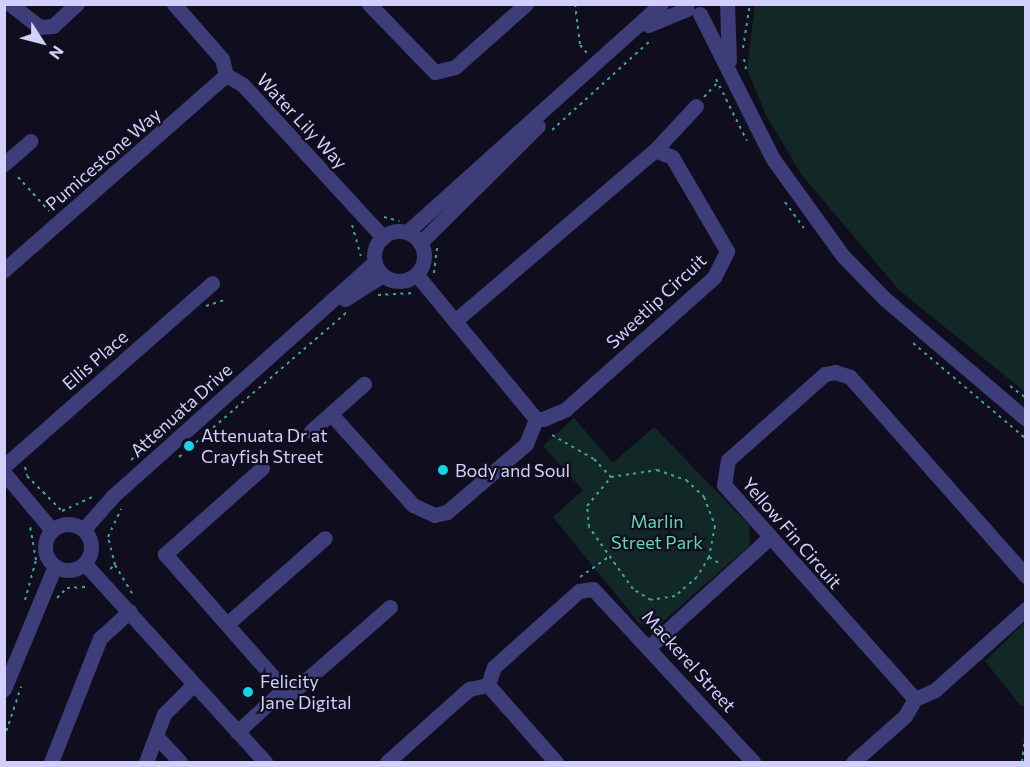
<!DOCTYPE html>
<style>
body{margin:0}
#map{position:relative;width:1030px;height:767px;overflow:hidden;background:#100e1e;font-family:Commissioner,sans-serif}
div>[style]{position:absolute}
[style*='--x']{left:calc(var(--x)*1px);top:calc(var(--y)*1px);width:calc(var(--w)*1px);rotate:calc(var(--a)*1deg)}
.green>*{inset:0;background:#122826}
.path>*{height:2px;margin-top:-1px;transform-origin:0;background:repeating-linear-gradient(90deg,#37a79d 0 3px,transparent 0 7.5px)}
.minor>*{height:15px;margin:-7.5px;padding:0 7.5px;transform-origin:7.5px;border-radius:7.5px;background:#3d3d7a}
.minor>.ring{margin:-7.5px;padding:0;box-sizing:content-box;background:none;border:15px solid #3d3d7a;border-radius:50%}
.dots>*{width:16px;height:16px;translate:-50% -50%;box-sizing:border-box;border:3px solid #100e1e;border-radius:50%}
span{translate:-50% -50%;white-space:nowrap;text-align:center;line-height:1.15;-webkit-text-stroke:4.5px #100e1e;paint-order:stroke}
.street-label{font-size:18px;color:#d3cffb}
.poi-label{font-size:18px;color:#d3cffb}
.left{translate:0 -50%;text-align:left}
.park-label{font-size:18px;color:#62d5b4}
.frame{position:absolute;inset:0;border:6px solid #d3cffb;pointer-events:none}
.north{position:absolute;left:12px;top:12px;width:60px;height:60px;-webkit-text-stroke:4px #100e1e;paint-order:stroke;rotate:126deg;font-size:16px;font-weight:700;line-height:24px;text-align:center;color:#d3cffb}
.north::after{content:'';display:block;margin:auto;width:21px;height:27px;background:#d3cffb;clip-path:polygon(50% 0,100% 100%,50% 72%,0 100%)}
</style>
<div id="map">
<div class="green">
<i style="clip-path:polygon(755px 5px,1025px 5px,1025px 392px,899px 290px,801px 174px,766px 115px,747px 69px)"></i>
<i style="clip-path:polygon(574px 418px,613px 463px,654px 427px,749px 525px,750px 545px,658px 626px,640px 624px,553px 517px,583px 490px,543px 446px)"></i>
<i style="clip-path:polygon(1025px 622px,1025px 706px,1021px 706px,985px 661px)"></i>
</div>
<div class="path">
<i style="--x:575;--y:4;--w:41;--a:83"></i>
<i style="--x:580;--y:45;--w:11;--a:49"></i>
<i style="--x:743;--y:48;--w:45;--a:-81"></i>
<i style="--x:744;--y:59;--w:15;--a:79"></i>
<i style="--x:716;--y:79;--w:69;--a:63.4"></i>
<i style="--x:704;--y:97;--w:19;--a:-47"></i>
<i style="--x:552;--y:130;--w:135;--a:-42.3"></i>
<i style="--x:18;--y:177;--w:46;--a:47.6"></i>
<i style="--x:785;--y:202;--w:32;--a:54"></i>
<i style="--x:384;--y:217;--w:16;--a:15"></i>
<i style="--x:352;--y:225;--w:32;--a:74"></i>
<i style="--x:434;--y:273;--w:26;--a:-83"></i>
<i style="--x:378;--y:295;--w:36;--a:-3"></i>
<i style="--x:206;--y:306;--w:19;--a:-18"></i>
<i style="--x:913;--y:343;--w:148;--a:40.3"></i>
<i style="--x:1010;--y:386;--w:20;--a:37"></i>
<i style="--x:552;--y:435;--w:48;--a:29.7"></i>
<i style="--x:594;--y:459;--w:25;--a:47"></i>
<i style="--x:611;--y:477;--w:47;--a:-8.7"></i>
<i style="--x:657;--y:470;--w:31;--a:19"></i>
<i style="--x:686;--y:480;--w:25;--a:43"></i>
<i style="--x:704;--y:497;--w:31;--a:69"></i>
<i style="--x:715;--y:526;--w:32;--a:101"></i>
<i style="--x:709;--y:557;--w:23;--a:121"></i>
<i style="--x:697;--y:577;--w:29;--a:139"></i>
<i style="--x:675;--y:596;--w:24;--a:171"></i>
<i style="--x:651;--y:600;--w:21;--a:-149"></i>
<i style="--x:633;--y:589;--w:76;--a:-125.4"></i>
<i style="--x:589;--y:527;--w:21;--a:-95"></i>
<i style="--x:587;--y:506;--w:38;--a:-50"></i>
<i style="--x:179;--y:457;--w:222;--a:-40.8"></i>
<i style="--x:131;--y:460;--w:84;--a:-42.1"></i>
<i style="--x:25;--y:467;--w:9;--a:77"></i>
<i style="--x:27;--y:476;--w:49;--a:45"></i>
<i style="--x:62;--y:511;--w:33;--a:-25"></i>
<i style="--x:709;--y:557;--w:12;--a:31"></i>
<i style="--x:115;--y:565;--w:33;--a:59"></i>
<i style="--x:110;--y:569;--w:6;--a:-39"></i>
<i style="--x:115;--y:565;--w:29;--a:-104"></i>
<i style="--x:108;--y:537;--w:31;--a:-65"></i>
<i style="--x:580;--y:577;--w:35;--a:-35"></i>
<i style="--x:57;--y:598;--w:14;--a:-45"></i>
<i style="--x:67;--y:588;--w:18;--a:-3"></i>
<i style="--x:25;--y:600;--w:41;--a:-74.6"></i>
<i style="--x:36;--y:560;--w:34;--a:-100"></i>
<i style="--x:4;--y:738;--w:54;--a:-71.6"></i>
<i style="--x:1022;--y:762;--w:33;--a:-83"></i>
</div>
<div class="minor">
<i style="--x:10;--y:4;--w:37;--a:38"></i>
<i style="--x:39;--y:27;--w:14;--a:-4"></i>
<i style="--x:53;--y:26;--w:33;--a:-43"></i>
<i style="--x:174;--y:4;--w:73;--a:48.9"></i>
<i style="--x:222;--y:59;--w:16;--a:76"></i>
<i style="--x:226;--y:75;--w:20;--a:30"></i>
<i style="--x:243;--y:85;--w:207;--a:47.4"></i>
<i style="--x:369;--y:4;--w:95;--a:45.9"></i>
<i style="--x:435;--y:72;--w:21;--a:-14"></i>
<i style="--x:455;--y:67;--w:95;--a:-41.6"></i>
<i style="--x:727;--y:4;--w:57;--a:88"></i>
<i style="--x:700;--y:14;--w:162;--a:63.3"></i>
<i style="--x:773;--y:159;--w:120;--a:54.2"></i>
<i style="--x:843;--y:256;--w:60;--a:45.7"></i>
<i style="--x:885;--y:299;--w:185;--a:40.4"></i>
<i style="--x:648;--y:25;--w:42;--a:-22.3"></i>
<i style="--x:655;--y:150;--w:60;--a:-47"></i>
<i style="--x:4;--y:164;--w:35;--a:-41"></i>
<i class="ring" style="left:374px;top:231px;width:35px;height:35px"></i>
<i style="--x:407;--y:232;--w:341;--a:-41.9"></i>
<i style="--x:420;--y:243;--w:166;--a:-44.8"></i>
<i style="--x:4;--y:270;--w:295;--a:-41.3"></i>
<i style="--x:416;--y:274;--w:188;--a:50.4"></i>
<i style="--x:536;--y:419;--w:7;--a:0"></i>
<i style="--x:543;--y:419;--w:25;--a:-23"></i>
<i style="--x:566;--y:409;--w:198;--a:-41.7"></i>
<i style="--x:714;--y:277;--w:29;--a:-63"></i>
<i style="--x:727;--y:251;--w:109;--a:-120.3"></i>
<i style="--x:672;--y:157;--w:18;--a:-158"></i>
<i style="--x:655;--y:150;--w:263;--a:139.5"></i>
<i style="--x:345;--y:299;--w:45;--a:-32.3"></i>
<i style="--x:331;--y:414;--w:122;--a:48"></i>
<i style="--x:413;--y:505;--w:23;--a:25"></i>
<i style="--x:434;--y:515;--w:13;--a:-13"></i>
<i style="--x:447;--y:512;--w:104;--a:-40.7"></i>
<i style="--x:526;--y:444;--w:27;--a:-68"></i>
<i style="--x:311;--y:431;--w:71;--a:-41.6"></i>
<i style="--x:4;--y:466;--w:277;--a:-41.3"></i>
<i style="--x:262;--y:468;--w:130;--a:138.4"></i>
<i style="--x:165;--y:554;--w:188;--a:48.7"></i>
<i style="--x:289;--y:695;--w:134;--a:-41.1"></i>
<i style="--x:4;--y:473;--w:75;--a:49.9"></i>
<i class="ring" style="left:45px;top:524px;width:31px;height:31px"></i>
<i style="--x:84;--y:529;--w:44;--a:-48.7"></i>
<i style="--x:113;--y:496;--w:351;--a:-41.8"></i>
<i style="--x:85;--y:564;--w:268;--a:47.7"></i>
<i style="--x:227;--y:624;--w:130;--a:-41.3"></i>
<i style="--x:649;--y:647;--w:161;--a:-42.2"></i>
<i style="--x:488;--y:685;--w:103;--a:48.6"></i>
<i style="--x:4;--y:689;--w:133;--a:-67.5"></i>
<i style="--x:915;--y:699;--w:287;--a:-131.7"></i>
<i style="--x:724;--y:485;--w:25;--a:-81"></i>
<i style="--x:728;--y:460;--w:130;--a:-41.6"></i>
<i style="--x:825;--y:374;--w:10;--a:-11"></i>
<i style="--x:835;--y:372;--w:16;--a:18"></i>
<i style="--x:850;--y:377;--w:266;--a:48.5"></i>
<i style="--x:237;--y:732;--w:64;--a:-42.5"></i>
<i style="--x:156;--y:736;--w:35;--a:47"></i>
<i style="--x:51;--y:762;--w:133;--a:-68.4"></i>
<i style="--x:100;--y:638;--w:40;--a:-42"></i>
<i style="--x:146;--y:762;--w:51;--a:-69.4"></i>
<i style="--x:164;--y:714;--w:42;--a:-45"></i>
<i style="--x:387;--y:762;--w:110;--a:-41.7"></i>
<i style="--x:469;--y:689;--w:19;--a:-12"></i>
<i style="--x:488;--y:685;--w:19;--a:-72"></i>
<i style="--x:494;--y:667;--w:114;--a:-41.8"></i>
<i style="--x:579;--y:591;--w:14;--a:-8"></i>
<i style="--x:593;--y:589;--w:236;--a:47.2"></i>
<i style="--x:853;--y:762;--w:69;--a:-41.5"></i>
<i style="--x:905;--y:716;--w:20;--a:-60"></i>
<i style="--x:915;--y:699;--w:22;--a:-24"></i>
<i style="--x:935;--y:690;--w:122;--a:-41.7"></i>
</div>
<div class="dots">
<i style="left:189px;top:446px;background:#12d6e4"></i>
<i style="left:443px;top:470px;background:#12d6e4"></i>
<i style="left:248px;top:692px;background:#12d6e4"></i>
</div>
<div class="street-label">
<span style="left:302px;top:121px;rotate:47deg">Water Lily Way</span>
<span style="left:103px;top:159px;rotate:-41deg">Pumicestone Way</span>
<span style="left:656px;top:301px;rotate:-43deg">Sweetlip Circuit</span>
<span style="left:95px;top:360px;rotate:-41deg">Ellis Place</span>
<span style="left:181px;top:410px;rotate:-42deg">Attenuata Drive</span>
<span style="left:792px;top:533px;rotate:49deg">Yellow Fin Circuit</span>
<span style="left:689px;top:661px;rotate:48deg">Mackerel Street</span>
</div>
<div class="poi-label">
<span class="left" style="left:201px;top:446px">Attenuata Dr at<br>Crayfish Street</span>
<span class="left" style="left:455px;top:470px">Body and Soul</span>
<span class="left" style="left:260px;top:692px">Felicity<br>Jane Digital</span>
</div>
<div class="park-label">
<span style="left:657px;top:532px">Marlin<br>Street Park</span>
</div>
<div class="frame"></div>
<div class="north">N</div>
</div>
